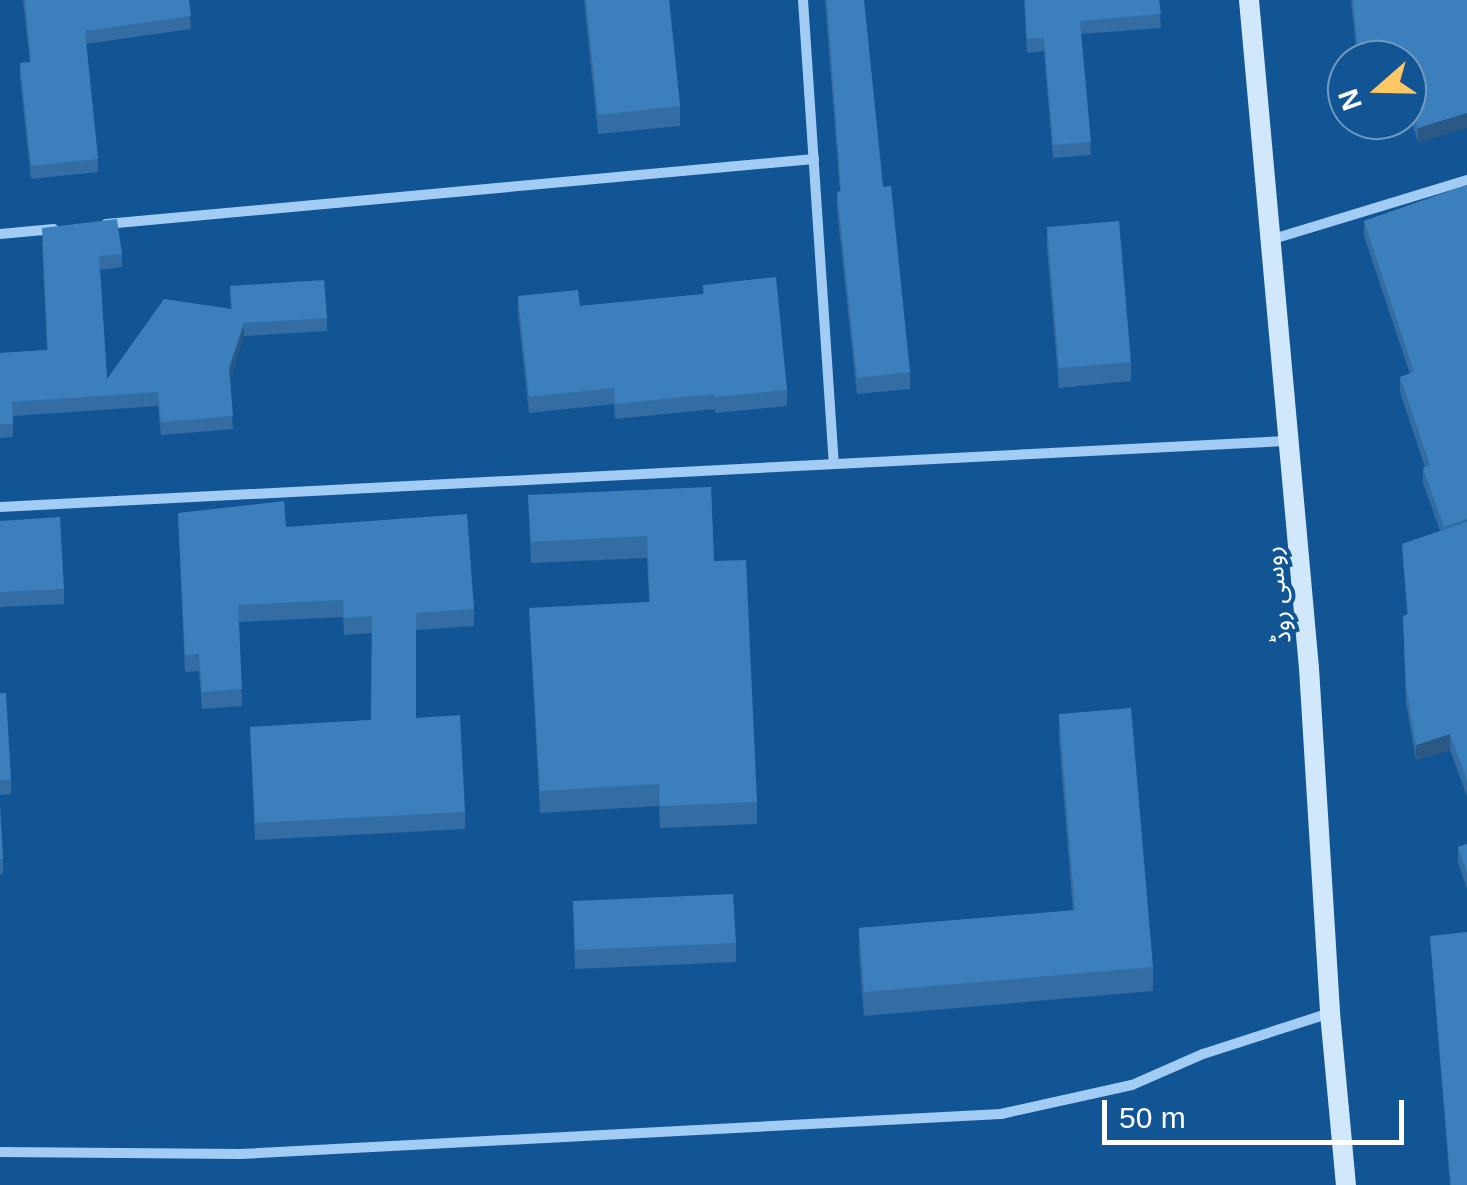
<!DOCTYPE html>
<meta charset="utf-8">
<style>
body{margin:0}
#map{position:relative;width:1467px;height:1185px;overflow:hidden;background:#125595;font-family:Arial,"Noto Sans Arabic",sans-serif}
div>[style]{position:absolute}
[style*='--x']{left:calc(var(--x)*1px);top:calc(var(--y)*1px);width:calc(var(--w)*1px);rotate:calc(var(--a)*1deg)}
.minor>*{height:10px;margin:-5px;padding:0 5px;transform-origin:5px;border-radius:5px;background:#a2ccf3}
.secondary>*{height:20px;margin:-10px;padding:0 10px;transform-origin:10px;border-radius:10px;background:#d1e7fc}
.wall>*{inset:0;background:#336da3}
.shaded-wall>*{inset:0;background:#295984}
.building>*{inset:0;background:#3b7fbd}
span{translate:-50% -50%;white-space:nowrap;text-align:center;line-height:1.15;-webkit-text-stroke:8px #125595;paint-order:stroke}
.street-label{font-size:25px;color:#fff}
.north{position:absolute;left:1327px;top:40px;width:100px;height:100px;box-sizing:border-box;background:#125595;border:2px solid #7199bf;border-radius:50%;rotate:250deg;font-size:28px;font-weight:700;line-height:40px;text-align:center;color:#fff}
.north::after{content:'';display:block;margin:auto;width:35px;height:45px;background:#ffc764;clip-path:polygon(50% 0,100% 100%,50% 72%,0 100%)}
.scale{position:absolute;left:1102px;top:1100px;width:302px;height:45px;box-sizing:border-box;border:5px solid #fff;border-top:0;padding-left:12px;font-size:30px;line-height:35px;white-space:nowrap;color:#fff;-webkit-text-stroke:8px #125595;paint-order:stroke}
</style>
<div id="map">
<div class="minor">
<i style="--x:803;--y:0;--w:465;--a:86.2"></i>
<i style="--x:106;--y:224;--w:711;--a:-5.25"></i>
<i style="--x:0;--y:234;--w:54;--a:-5.3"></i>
<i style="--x:1270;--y:240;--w:206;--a:-16.9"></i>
<i style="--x:0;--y:507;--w:1289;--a:-2.94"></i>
<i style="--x:0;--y:1152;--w:241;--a:0.5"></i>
<i style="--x:241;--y:1154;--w:761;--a:-3.01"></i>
<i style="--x:1001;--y:1114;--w:134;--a:-12.5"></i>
<i style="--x:1132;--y:1085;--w:77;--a:-23.6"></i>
<i style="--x:1203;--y:1054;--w:133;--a:-17.9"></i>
</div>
<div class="secondary">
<i style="--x:1249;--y:0;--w:671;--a:84.87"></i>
<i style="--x:1309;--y:668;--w:346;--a:86.5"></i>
<i style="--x:1330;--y:1013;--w:173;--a:84.7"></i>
</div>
<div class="wall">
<i style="clip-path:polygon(23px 0,189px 0,191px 29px,86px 44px,98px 159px,98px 172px,31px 179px,20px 77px,20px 63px,30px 62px)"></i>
<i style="clip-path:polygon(584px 0,669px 0,680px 106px,680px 126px,598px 134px)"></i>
<i style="clip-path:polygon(825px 0,864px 0,883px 187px,910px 372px,910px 389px,857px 394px,837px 209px,837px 192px,840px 192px)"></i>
<i style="clip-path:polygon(1024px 0,1159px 0,1161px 28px,1081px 34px,1091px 155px,1053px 158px,1044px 51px,1027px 53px)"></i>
<i style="clip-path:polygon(1351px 0,1467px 0,1418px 143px,1407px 106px,1407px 60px,1357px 60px)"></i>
<i style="clip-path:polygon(1467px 185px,1467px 797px,1450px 750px,1416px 760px,1406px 703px,1403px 616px,1407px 615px,1402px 544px,1440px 531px,1423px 483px,1423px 468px,1425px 467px,1400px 392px,1400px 377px,1410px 374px,1364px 236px,1364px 221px)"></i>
<i style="clip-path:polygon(1047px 227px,1131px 362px,1131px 381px,1059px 388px,1047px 247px)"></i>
<i style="clip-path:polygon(42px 242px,122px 254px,122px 267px,100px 270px,107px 379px,231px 309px,230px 286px,327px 318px,327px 331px,244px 336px,230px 379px,233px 429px,161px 435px,158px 406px,13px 416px,13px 437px,0 438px,0 353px,47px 350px)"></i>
<i style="clip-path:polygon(703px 285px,787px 390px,787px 406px,715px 413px,715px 409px,615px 419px,614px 404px,529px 413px,518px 312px,518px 296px,580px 306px,703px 294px)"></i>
<i style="clip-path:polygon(711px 487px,714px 561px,757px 802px,757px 824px,660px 828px,659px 806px,540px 813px,529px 608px,649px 602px,647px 558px,531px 563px,528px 495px)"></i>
<i style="clip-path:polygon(178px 513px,286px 527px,474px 609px,474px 626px,416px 630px,416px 718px,465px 812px,465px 829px,255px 840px,250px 727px,371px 720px,372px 633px,344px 635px,343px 617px,239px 622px,242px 706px,202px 709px,199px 671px,185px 672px)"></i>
<i style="clip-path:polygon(0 521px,64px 589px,64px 604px,0 607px)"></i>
<i style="clip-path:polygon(0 693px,11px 780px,11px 794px,0 795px)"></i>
<i style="clip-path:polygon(1059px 714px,1153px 967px,1153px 991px,864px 1016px,859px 953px,859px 928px,1073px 911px,1059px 738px)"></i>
<i style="clip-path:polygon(0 806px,3px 859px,3px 874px,0 874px)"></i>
<i style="clip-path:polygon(1467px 844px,1467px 889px,1458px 863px,1458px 847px)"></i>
<i style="clip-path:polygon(573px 901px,736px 943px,736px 962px,575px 969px)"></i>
<i style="clip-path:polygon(1430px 936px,1467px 1185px,1450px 1185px)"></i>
</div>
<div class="shaded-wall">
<i style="clip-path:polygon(1467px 113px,1467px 128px,1418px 143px,1418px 128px)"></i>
<i style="clip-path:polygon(244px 323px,244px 336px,229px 382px,229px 368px)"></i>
<i style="clip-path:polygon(1450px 734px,1450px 750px,1416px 760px,1416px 745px)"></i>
</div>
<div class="building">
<i style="clip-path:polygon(25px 0,189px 0,191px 16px,85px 31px,98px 159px,31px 166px,20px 63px,31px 62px)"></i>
<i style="clip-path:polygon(586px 0,669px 0,680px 106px,598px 115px)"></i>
<i style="clip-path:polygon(827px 0,864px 0,883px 187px,891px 186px,910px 372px,857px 378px,837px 192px,841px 191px)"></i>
<i style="clip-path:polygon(1025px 0,1159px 0,1161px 14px,1080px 21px,1091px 142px,1053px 145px,1044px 38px,1027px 39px)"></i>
<i style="clip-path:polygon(1353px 0,1467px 0,1467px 113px,1418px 128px,1407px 91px,1407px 60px,1359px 60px)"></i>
<i style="clip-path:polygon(1467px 185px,1467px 519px,1444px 527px,1423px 468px,1430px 465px,1400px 377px,1414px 372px,1364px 221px)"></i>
<i style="clip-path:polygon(117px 219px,122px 254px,99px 256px,107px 379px,164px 299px,232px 309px,230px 286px,324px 280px,327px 318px,244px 323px,229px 368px,233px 416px,161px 422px,158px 392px,12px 402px,13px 424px,0 424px,0 353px,48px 350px,42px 228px)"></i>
<i style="clip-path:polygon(1119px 221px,1131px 362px,1059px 368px,1047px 227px)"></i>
<i style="clip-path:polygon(776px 277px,787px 390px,715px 397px,715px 394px,615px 404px,614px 388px,529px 397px,518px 296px,578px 290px,580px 306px,704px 294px,703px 285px)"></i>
<i style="clip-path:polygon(711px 487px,714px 561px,746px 560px,757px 802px,660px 806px,659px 784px,540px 791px,529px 608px,650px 602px,647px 536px,531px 542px,528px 495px)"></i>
<i style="clip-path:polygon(284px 501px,286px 527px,467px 514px,474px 609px,416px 613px,416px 718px,460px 715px,465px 812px,255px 823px,250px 727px,371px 720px,372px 616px,344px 618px,343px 600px,238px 605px,242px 689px,202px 692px,199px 654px,185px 655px,178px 513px)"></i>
<i style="clip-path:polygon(60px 517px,64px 589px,0 592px,0 521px)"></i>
<i style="clip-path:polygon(1467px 522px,1467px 781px,1450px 734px,1416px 745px,1406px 687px,1403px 616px,1408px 614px,1402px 544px)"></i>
<i style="clip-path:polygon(0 693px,6px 693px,11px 780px,0 780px)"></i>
<i style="clip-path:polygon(1131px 708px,1153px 967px,864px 992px,859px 928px,1075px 910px,1059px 714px)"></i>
<i style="clip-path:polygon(0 806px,3px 859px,0 859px)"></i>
<i style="clip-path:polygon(1467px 844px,1467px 873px,1458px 847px)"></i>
<i style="clip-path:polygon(733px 894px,736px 943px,575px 950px,573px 901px)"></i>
<i style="clip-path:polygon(1467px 932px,1467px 1185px,1451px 1185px,1430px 936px)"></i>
</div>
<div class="street-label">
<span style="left:1277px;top:595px;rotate:-96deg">روسی روڈ</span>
</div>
<div class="north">N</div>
<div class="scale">50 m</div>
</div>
